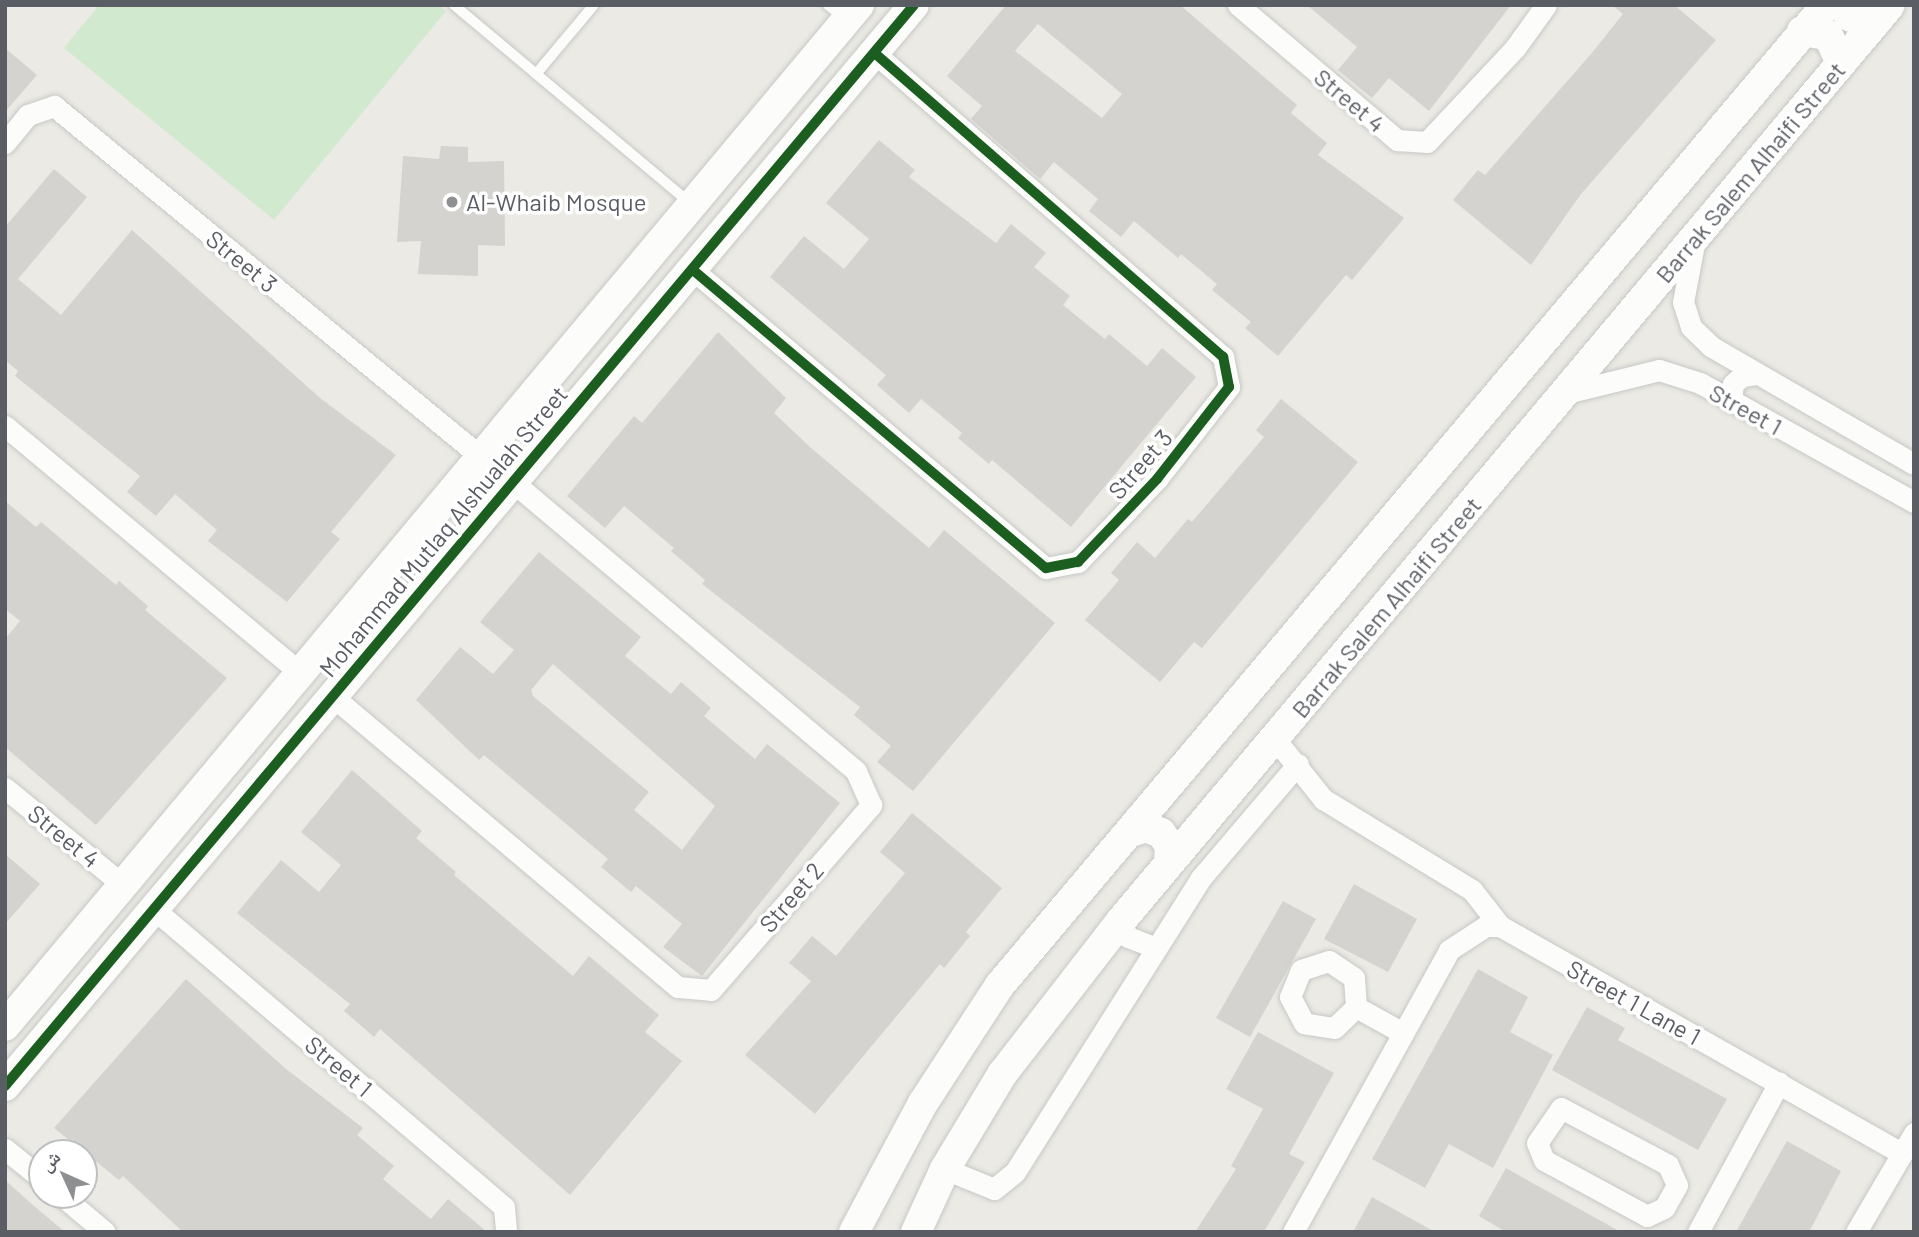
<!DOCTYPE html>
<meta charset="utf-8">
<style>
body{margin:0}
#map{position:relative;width:1919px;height:1237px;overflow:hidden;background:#ebeae4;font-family:Barlow,"Noto Naskh Arabic",sans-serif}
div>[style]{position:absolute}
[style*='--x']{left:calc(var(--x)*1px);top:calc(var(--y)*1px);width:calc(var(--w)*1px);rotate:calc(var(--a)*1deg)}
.green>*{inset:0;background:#d1e9cf}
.building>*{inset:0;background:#d4d3cf}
.roads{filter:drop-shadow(0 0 2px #c7c8c7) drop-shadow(0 0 2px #c7c8c7)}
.lane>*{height:10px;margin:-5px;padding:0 5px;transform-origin:5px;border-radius:5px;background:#fcfcfb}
.street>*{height:21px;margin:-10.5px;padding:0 10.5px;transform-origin:10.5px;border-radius:10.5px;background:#fcfcfb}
.secondary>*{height:30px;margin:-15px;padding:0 15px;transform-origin:15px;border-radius:15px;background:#fcfcfb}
.cycleway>*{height:10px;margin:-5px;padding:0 5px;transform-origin:5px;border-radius:5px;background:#1b5e20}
.dots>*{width:19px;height:19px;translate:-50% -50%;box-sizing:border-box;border:4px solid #fff;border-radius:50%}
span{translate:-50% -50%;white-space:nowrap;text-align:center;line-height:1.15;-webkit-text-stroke:7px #fff;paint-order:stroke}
.street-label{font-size:24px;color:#5a5e64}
.poi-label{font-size:24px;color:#5a5e64}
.left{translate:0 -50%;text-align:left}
.frame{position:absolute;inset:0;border:7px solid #5a5e64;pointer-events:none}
.north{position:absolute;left:28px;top:1139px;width:70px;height:70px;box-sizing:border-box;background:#fff;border:2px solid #bdbfc1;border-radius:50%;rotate:315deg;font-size:19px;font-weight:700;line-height:28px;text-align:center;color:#5a5e64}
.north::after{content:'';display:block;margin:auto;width:24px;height:32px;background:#8d8f91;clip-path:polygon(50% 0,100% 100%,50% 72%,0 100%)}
</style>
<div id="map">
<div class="green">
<i style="clip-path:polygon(99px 5px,438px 5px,446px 11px,274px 220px,64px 48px)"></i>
</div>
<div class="building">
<i style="clip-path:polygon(evenodd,1006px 5px,1180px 5px,1297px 105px,1291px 113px,1327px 143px,1318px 155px,1404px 218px,1352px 280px,1346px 275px,1278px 356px,1245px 328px,1251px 322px,1212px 290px,1217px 284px,1181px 254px,1178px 258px,1134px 221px,1121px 237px,1089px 211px,1098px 199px,1054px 162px,1040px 179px,971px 119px,982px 106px,947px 76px,1006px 5px,1038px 24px,1122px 94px,1102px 118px,1015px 51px,1038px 24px)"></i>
<i style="clip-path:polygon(1307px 5px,1511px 5px,1429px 111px,1389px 78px,1372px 98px,1338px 70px,1357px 47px)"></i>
<i style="clip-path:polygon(1612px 5px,1674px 5px,1716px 40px,1581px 194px,1531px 265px,1453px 200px,1478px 170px,1485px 175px,1591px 54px,1623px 14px)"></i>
<i style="clip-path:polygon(5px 48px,37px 75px,5px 112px)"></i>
<i style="clip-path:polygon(879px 140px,915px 170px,909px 177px,996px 243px,1011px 224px,1046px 253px,1034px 267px,1070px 296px,1063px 305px,1105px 339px,1109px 334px,1147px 366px,1162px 348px,1196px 377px,1071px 527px,992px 460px,989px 464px,958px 438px,962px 433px,921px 399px,909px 413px,877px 385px,886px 375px,770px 277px,804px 236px,844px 269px,869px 239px,826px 203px)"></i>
<i style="clip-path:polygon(441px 146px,468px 147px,468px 162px,504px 161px,505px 246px,478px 245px,478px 276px,418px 274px,421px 241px,397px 242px,403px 156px,439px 159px)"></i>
<i style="clip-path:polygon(54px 169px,87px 197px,18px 279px,61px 315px,132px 230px,320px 398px,396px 455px,331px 532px,340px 539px,287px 602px,208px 541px,217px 530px,175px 494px,156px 516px,127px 492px,140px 476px,15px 376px,18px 371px,5px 360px,5px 227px)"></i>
<i style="clip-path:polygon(718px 332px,786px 398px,774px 413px,810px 447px,929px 548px,944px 530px,1055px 623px,913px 791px,877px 762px,891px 746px,854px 715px,860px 707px,702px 584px,705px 580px,671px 551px,674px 548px,624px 506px,605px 528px,567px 496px,634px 416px,642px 423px)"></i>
<i style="clip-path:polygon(1281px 399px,1358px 462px,1202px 648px,1194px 642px,1160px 682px,1085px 620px,1119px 580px,1111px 573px,1137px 542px,1155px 558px,1188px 519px,1192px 522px,1264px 437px,1256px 430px)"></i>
<i style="clip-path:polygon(5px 501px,36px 527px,41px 522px,116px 585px,119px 581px,148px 606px,145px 610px,227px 678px,96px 825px,5px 747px,5px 639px,20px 621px,5px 609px)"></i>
<i style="clip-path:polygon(evenodd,539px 552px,641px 637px,625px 656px,671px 694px,681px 682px,711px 708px,704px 716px,755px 759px,767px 744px,840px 803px,702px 976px,663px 947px,682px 924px,636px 886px,631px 892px,601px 867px,608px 859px,484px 755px,479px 760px,416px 700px,460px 647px,493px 674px,514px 650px,480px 622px,539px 552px,553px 664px,715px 806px,682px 850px,634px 810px,649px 792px,533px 696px,531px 690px,553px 664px)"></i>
<i style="clip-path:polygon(352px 770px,422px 831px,416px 838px,456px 872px,454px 875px,573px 976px,589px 956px,659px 1015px,645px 1032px,682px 1061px,570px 1195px,380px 1029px,374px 1037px,344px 1011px,350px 1004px,237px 913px,281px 860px,319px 892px,341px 865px,301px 832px)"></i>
<i style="clip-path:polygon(912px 813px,1002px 888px,966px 932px,970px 936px,944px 968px,940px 964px,815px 1114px,745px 1055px,811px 981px,789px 963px,812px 936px,836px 956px,905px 873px,880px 852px)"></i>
<i style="clip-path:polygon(5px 854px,40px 884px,5px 924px)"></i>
<i style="clip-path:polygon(1354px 884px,1417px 919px,1388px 972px,1324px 939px)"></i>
<i style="clip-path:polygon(1283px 901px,1316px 919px,1250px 1037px,1216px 1018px)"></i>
<i style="clip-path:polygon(1478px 969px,1528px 997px,1510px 1032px,1553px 1055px,1493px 1168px,1449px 1144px,1425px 1188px,1372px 1159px)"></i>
<i style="clip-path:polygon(186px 979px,286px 1069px,363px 1128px,357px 1135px,394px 1166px,383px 1179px,431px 1219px,448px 1199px,487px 1232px,183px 1232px,123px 1176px,119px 1180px,54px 1128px)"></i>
<i style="clip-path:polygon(1587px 1007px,1625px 1028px,1618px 1040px,1727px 1099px,1698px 1150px,1552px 1070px)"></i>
<i style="clip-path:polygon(1258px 1032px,1334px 1073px,1289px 1154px,1305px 1162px,1264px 1232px,1195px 1232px,1236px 1169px,1231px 1166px,1263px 1109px,1226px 1089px)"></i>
<i style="clip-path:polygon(1787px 1141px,1841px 1171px,1809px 1232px,1736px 1232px)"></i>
<i style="clip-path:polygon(1506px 1168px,1536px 1185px,1621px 1232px,1506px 1232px,1479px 1216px)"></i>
<i style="clip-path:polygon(5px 1180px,34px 1206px,65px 1232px,5px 1232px)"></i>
<i style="clip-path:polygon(1372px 1197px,1435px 1232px,1353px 1232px)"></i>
</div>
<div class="roads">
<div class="lane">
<i style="--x:454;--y:5;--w:311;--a:40"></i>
<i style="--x:828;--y:5;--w:22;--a:39"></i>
<i style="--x:536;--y:74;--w:90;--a:-50"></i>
</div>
<div class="street">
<i style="--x:1238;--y:5;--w:209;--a:40.3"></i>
<i style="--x:1397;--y:140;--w:30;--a:4"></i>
<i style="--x:1427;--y:142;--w:129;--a:-46.9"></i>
<i style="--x:1515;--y:48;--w:53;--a:-54.2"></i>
<i style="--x:5;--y:143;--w:36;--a:-51"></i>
<i style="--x:28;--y:115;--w:28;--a:-19"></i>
<i style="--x:54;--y:106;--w:551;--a:39.41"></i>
<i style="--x:1694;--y:244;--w:59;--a:100.7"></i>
<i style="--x:1683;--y:302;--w:26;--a:72"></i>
<i style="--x:1691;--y:327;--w:29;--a:44"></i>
<i style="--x:1712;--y:347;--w:233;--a:30.1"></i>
<i style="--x:693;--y:270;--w:462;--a:40.2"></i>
<i style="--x:1046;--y:568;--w:33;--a:-11"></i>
<i style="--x:1078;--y:562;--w:115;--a:-46.4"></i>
<i style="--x:1157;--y:479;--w:117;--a:-52"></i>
<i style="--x:1229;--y:387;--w:31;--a:-101"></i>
<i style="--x:1223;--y:357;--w:462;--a:-138.9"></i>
<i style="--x:1566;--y:393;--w:96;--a:-13.9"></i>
<i style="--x:1659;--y:370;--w:43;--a:17.6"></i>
<i style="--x:1700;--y:383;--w:245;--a:29.1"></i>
<i style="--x:1731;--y:402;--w:18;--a:-84"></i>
<i style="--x:1733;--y:384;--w:12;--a:-42"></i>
<i style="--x:1742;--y:376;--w:14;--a:-8"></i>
<i style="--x:5;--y:426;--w:383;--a:39.9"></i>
<i style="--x:332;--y:696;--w:452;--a:40.1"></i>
<i style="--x:678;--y:987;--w:33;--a:5"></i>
<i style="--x:711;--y:990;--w:245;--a:-49.1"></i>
<i style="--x:871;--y:805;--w:37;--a:-114"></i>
<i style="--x:856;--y:771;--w:450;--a:-139.9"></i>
<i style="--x:1275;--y:739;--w:77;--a:51.3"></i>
<i style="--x:1323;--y:799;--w:175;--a:31.4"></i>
<i style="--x:1472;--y:890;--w:46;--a:52.1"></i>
<i style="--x:5;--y:788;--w:151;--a:39.4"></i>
<i style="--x:155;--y:910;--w:458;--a:40.4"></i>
<i style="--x:504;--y:1207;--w:25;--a:85"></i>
<i style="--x:1120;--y:922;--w:17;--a:62"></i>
<i style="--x:1128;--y:937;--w:28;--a:21"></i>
<i style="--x:1329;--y:961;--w:30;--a:34"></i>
<i style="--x:1354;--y:978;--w:29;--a:86"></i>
<i style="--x:1356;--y:1007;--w:30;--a:136"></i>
<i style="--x:1334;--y:1028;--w:30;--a:-171"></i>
<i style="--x:1304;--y:1023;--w:30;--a:-118"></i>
<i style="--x:1290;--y:997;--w:29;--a:-68"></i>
<i style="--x:1301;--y:970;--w:29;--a:-18"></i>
<i style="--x:1356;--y:1007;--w:54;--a:29"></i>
<i style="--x:1561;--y:1108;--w:121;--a:28"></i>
<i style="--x:1668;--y:1165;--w:22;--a:66"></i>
<i style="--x:1677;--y:1185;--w:26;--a:119"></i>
<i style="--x:1664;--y:1208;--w:19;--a:155"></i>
<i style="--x:1647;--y:1216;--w:117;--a:-151.5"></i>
<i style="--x:1544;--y:1160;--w:18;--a:-112"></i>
<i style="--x:1537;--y:1143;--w:42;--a:-55.6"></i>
<i style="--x:5;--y:1149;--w:48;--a:39"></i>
<i style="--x:945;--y:1169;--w:53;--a:22.2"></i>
<i style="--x:994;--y:1189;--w:27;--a:-39"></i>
<i style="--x:1015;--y:1172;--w:347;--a:-57.7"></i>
<i style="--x:1200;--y:879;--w:151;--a:-49.6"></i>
<i style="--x:61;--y:1195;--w:57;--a:40.1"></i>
<i style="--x:1293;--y:1232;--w:322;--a:-61"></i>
<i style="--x:1449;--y:950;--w:44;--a:-33"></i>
<i style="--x:1486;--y:926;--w:14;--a:0"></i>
<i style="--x:1500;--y:926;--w:462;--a:29.5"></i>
<i style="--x:1698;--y:1232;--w:170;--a:-61.5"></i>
<i style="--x:1856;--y:1232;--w:115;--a:-59.6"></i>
</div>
<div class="secondary">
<i style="--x:1840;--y:5;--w:16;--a:47"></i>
<i style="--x:1851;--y:17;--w:26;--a:9"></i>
<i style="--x:1802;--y:31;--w:26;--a:9"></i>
<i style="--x:1828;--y:35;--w:31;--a:65"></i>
<i style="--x:1131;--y:832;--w:16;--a:-18"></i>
<i style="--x:1146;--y:827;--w:16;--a:22"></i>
<i style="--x:1161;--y:833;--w:16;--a:55"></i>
<i style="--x:1170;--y:846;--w:16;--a:94"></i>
<i style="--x:5;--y:1026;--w:1331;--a:-50.09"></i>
<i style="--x:5;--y:1086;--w:1412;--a:-49.94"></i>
<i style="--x:854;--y:1232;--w:146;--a:-61.9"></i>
<i style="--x:923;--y:1103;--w:141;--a:-56.9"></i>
<i style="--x:1000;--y:985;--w:1282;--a:-49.87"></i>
<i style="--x:916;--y:1232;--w:69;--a:-65.3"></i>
<i style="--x:945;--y:1169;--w:112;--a:-58.9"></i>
<i style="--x:1003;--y:1073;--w:191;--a:-52.2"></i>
<i style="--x:1120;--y:922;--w:1197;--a:-49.98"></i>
</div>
</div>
<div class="cycleway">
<i style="--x:693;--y:270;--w:462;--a:40.2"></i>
<i style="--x:1046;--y:568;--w:33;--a:-11"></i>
<i style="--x:1078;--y:562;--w:115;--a:-46.4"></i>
<i style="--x:1157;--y:479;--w:117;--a:-52"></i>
<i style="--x:1229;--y:387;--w:31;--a:-101"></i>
<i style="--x:1223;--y:357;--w:462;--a:-138.9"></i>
<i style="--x:5;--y:1086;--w:1412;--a:-49.94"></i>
</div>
<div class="dots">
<i style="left:452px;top:202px;background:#8d8f91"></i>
</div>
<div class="street-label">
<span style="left:1350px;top:100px;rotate:40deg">Street 4</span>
<span style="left:1750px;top:172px;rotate:-50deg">Barrak Salem Alhaifi Street</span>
<span style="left:242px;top:261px;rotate:39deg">Street 3</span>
<span style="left:1746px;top:409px;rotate:29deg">Street 1</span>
<span style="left:1140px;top:464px;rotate:-49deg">Street 3</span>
<span style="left:443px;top:531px;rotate:-50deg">Mohammad Mutlaq Alshualah Street</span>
<span style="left:1386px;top:607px;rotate:-50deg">Barrak Salem Alhaifi Street</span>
<span style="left:64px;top:836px;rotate:39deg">Street 4</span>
<span style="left:791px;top:897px;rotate:-49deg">Street 2</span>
<span style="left:1634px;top:1002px;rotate:29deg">Street 1 Lane 1</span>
<span style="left:339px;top:1066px;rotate:40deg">Street 1</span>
</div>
<div class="poi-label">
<span class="left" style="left:466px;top:202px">Al-Whaib Mosque</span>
</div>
<div class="frame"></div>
<div class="north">ش</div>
</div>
